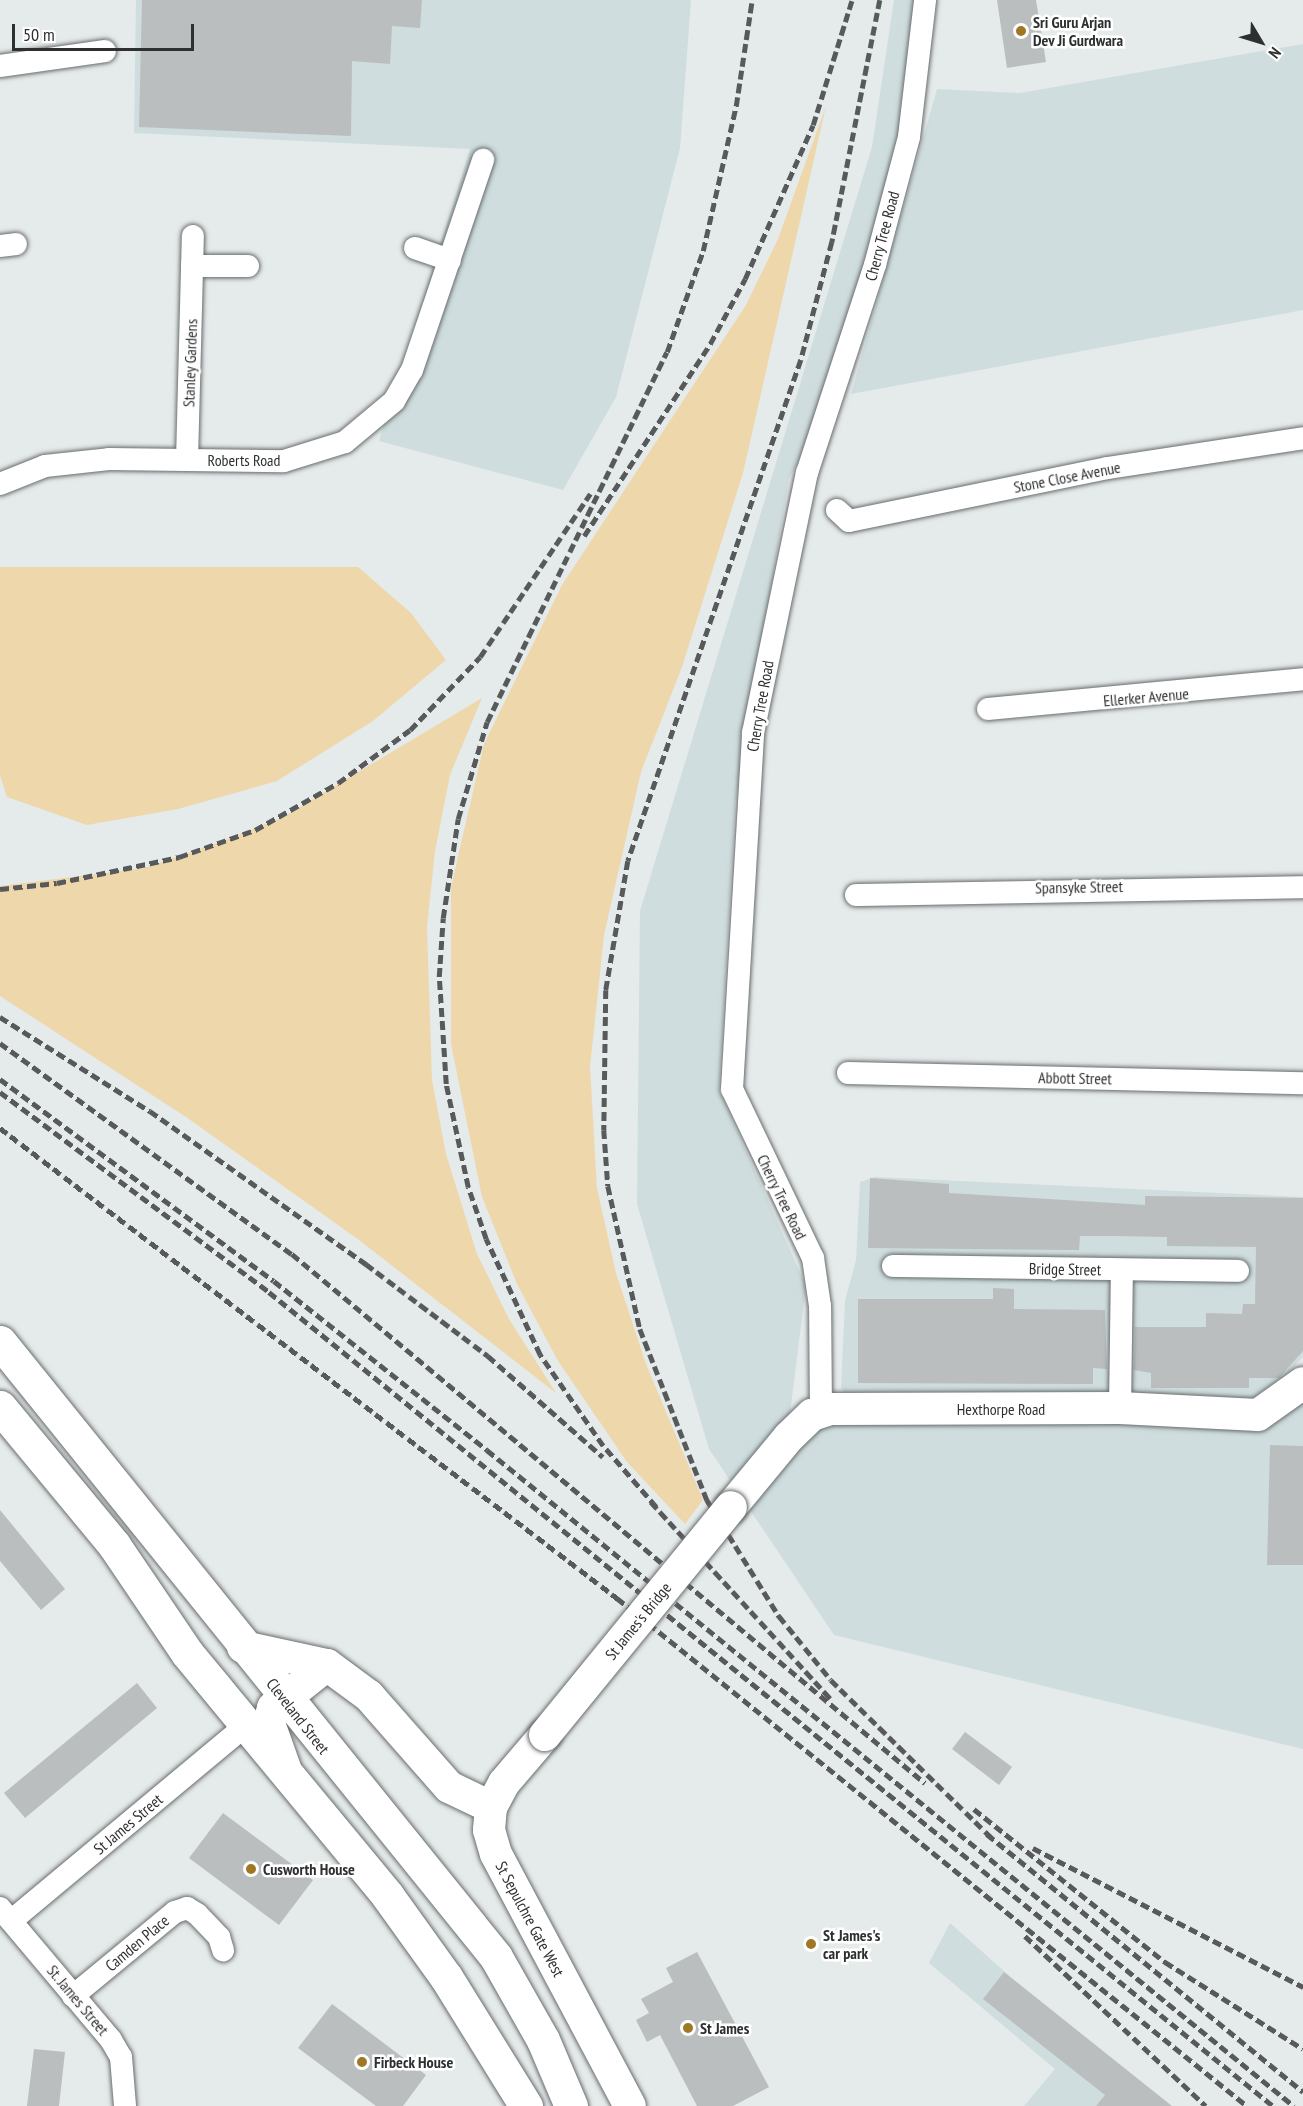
<!DOCTYPE html>
<style>
body{margin:0}
#map{position:relative;width:1303px;height:2106px;overflow:hidden;background:#e5eaeb;font-family:"PT Sans Narrow",sans-serif}
div>[style]{position:absolute}
[style*='--x']{left:calc(var(--x)*1px);top:calc(var(--y)*1px);width:calc(var(--w)*1px);rotate:calc(var(--a)*1deg)}
.built>*{inset:0;background:#cfddde}
.green>*{inset:0;background:#efd7ac}
.building>*{inset:0;background:#babebf}
.roads{filter:drop-shadow(0 0 2px #696d6e) drop-shadow(0 0 2px #696d6e)}
.street>*{height:22px;margin:-11px;padding:0 11px;transform-origin:11px;border-radius:11px;background:#fff}
.secondary>*{height:32px;margin:-16px;padding:0 16px;transform-origin:16px;border-radius:16px;background:#fff}
.highway>*{height:33px;margin:-16.5px;padding:0 16.5px;transform-origin:16.5px;border-radius:16.5px;background:#fff}
.rail>*{height:4.5px;margin-top:-2.25px;transform-origin:0;background:repeating-linear-gradient(90deg,#57595a 0 9px,transparent 0 13.5px)}
.bridges{filter:drop-shadow(0 0 2px #696d6e) drop-shadow(0 0 2px #696d6e)}
.secondary-bridge>*{height:32px;margin:-16px;padding:0 16px;transform-origin:16px;border-radius:16px;background:#fff}
.dots>*{width:16px;height:16px;translate:-50% -50%;box-sizing:border-box;border:3px solid #fff;border-radius:50%}
span{translate:-50% -50%;white-space:nowrap;text-align:center;line-height:1.15;-webkit-text-stroke:5px #fff;paint-order:stroke}
.poi-label{font-size:16px;color:#2e3030;font-weight:700}
.left{translate:0 -50%;text-align:left}
.street-label{font-size:16px;color:#2e3030}
.north{position:absolute;left:1231px;top:12px;width:60px;height:60px;-webkit-text-stroke:4px #fff;paint-order:stroke;rotate:128deg;font-size:16px;font-weight:700;line-height:24px;text-align:center;color:#2e3030}
.north::after{content:'';display:block;margin:auto;width:21px;height:27px;background:#2e3030;clip-path:polygon(50% 0,100% 100%,50% 72%,0 100%)}
.scale{position:absolute;left:12px;top:24px;width:182px;height:27px;box-sizing:border-box;border:3px solid #2e3030;border-top:0;padding-left:8px;font-size:18px;line-height:21px;white-space:nowrap;color:#2e3030;-webkit-text-stroke:4px #fff;paint-order:stroke}
</style>
<div id="map">
<div class="built">
<i style="clip-path:polygon(136px 0,691px 0,680px 148px,616px 397px,563px 490px,379px 441px,470px 149px,134px 133px)"></i>
<i style="clip-path:polygon(894px 0,925px 0,908px 134px,818px 421px,789px 479px,735px 803px,719px 1090px,806px 1286px,789px 1421px,1258px 1415px,1303px 1383px,1303px 1749px,834px 1635px,709px 1449px,637px 1204px,640px 911px,872px 147px)"></i>
<i style="clip-path:polygon(1303px 44px,1303px 310px,851px 394px,937px 89px,1020px 93px)"></i>
<i style="clip-path:polygon(875px 1177px,1303px 1197px,1303px 1357px,1261px 1401px,849px 1398px,841px 1388px,845px 1301px,856px 1260px,860px 1182px)"></i>
<i style="clip-path:polygon(950px 1923px,1156px 2106px,1024px 2106px,1055px 2069px,929px 1963px)"></i>
</div>
<div class="green">
<i style="clip-path:polygon(826px 106px,743px 473px,682px 667px,641px 772px,604px 935px,590px 1067px,597px 1188px,616px 1273px,646px 1364px,703px 1500px,685px 1524px,627px 1462px,558px 1361px,517px 1284px,482px 1197px,451px 1044px,451px 887px,484px 744px,562px 585px,746px 305px,778px 239px)"></i>
<i style="clip-path:polygon(0 567px,358px 567px,411px 613px,446px 660px,373px 721px,277px 781px,178px 809px,87px 825px,7px 797px,0 775px)"></i>
<i style="clip-path:polygon(482px 698px,450px 775px,435px 851px,427px 927px,432px 1080px,446px 1154px,477px 1254px,509px 1319px,556px 1393px,359px 1240px,186px 1117px,0 996px,0 886px,144px 868px,220px 842px,283px 817px)"></i>
</div>
<div class="building">
<i style="clip-path:polygon(142px 0,422px 0,420px 28px,392px 26px,390px 64px,352px 61px,351px 136px,139px 127px)"></i>
<i style="clip-path:polygon(997px 0,1036px 0,1046px 62px,1007px 68px)"></i>
<i style="clip-path:polygon(870px 1178px,949px 1184px,949px 1193px,1145px 1205px,1145px 1196px,1303px 1198px,1303px 1351px,1279px 1378px,1249px 1378px,1249px 1388px,1151px 1388px,1151px 1373px,1134px 1370px,1135px 1327px,1206px 1327px,1206px 1313px,1242px 1314px,1243px 1304px,1255px 1304px,1256px 1247px,1167px 1246px,1167px 1237px,1115px 1236px,1080px 1236px,1079px 1250px,868px 1248px)"></i>
<i style="clip-path:polygon(993px 1288px,1014px 1289px,1014px 1309px,1105px 1310px,1107px 1369px,1093px 1368px,1093px 1384px,858px 1383px,858px 1299px,993px 1299px)"></i>
<i style="clip-path:polygon(1270px 1445px,1303px 1446px,1303px 1565px,1267px 1565px)"></i>
<i style="clip-path:polygon(0 1510px,65px 1589px,41px 1610px,0 1561px)"></i>
<i style="clip-path:polygon(137px 1683px,157px 1708px,25px 1818px,4px 1793px)"></i>
<i style="clip-path:polygon(965px 1732px,1012px 1767px,999px 1785px,952px 1749px)"></i>
<i style="clip-path:polygon(223px 1813px,313px 1880px,279px 1925px,189px 1858px)"></i>
<i style="clip-path:polygon(697px 1952px,769px 2087px,733px 2106px,697px 2106px,660px 2035px,647px 2042px,636px 2020px,649px 2013px,641px 1999px,673px 1982px,666px 1968px)"></i>
<i style="clip-path:polygon(1004px 1972px,1172px 2106px,1096px 2106px,1105px 2095px,983px 1999px)"></i>
<i style="clip-path:polygon(332px 2004px,426px 2075px,403px 2106px,376px 2106px,298px 2048px)"></i>
<i style="clip-path:polygon(34px 2049px,65px 2052px,59px 2106px,27px 2106px)"></i>
</div>
<div class="roads">
<div class="street">
<i style="--x:0;--y:66;--w:106;--a:-8.1"></i>
<i style="--x:0;--y:246;--w:16;--a:-7"></i>
<i style="--x:415;--y:248;--w:37;--a:19"></i>
<i style="--x:192;--y:266;--w:56;--a:0"></i>
<i style="--x:187;--y:460;--w:224;--a:-88.5"></i>
<i style="--x:0;--y:484;--w:48;--a:-21.8"></i>
<i style="--x:45;--y:466;--w:64;--a:-6.2"></i>
<i style="--x:109;--y:459;--w:175;--a:0.7"></i>
<i style="--x:284;--y:461;--w:64;--a:-17.3"></i>
<i style="--x:345;--y:442;--w:64;--a:-39.9"></i>
<i style="--x:394;--y:401;--w:36;--a:-60"></i>
<i style="--x:412;--y:370;--w:222;--a:-71.3"></i>
<i style="--x:837;--y:510;--w:16;--a:43"></i>
<i style="--x:849;--y:521;--w:264;--a:-11.6"></i>
<i style="--x:1108;--y:468;--w:197;--a:-8.7"></i>
<i style="--x:988;--y:709;--w:316;--a:-5.4"></i>
<i style="--x:856;--y:895;--w:447;--a:-1"></i>
<i style="--x:848;--y:1073;--w:455;--a:1.3"></i>
<i style="--x:893;--y:1266;--w:345;--a:0.8"></i>
<i style="--x:1120;--y:1408;--w:138;--a:-89.2"></i>
<i style="--x:821;--y:1412;--w:106;--a:-90.5"></i>
<i style="--x:820;--y:1306;--w:49;--a:-98.3"></i>
<i style="--x:813;--y:1258;--w:187;--a:-115.6"></i>
<i style="--x:732;--y:1089;--w:357;--a:-86.6"></i>
<i style="--x:753;--y:733;--w:266;--a:-78.3"></i>
<i style="--x:807;--y:473;--w:219;--a:-71.9"></i>
<i style="--x:875;--y:265;--w:132;--a:-75.1"></i>
<i style="--x:909;--y:137;--w:138;--a:-83.3"></i>
<i style="--x:0;--y:1908;--w:172;--a:49.9"></i>
<i style="--x:111;--y:2040;--w:20;--a:60"></i>
<i style="--x:121;--y:2057;--w:49;--a:85.3"></i>
<i style="--x:11;--y:1921;--w:305;--a:-39.8"></i>
<i style="--x:73;--y:1996;--w:132;--a:-39.5"></i>
<i style="--x:175;--y:1912;--w:13;--a:-18"></i>
<i style="--x:187;--y:1908;--w:12;--a:31"></i>
<i style="--x:197;--y:1914;--w:32;--a:46"></i>
<i style="--x:219;--y:1937;--w:14;--a:73"></i>
</div>
<div class="secondary">
<i style="--x:731;--y:1507;--w:91;--a:-50.4"></i>
<i style="--x:789;--y:1437;--w:32;--a:-44"></i>
<i style="--x:812;--y:1415;--w:20;--a:-18"></i>
<i style="--x:831;--y:1409;--w:289;--a:-0.2"></i>
<i style="--x:1120;--y:1408;--w:138;--a:2.9"></i>
<i style="--x:1258;--y:1415;--w:55;--a:-35.4"></i>
<i style="--x:243;--y:1647;--w:86;--a:12.1"></i>
<i style="--x:545;--y:1735;--w:63;--a:130.5"></i>
<i style="--x:504;--y:1783;--w:27;--a:118"></i>
<i style="--x:491;--y:1807;--w:23;--a:95"></i>
<i style="--x:489;--y:1830;--w:25;--a:74"></i>
<i style="--x:496;--y:1854;--w:285;--a:62"></i>
<i style="--x:285;--y:1768;--w:48;--a:-109.6"></i>
<i style="--x:269;--y:1723;--w:16;--a:-75"></i>
<i style="--x:273;--y:1708;--w:69;--a:-38.5"></i>
<i style="--x:327;--y:1665;--w:52;--a:36.4"></i>
<i style="--x:369;--y:1696;--w:121;--a:48.7"></i>
<i style="--x:449;--y:1787;--w:47;--a:25.5"></i>
</div>
<div class="highway">
<i style="--x:0;--y:1342;--w:790;--a:51.11"></i>
<i style="--x:496;--y:1957;--w:95;--a:60.5"></i>
<i style="--x:543;--y:2040;--w:72;--a:67"></i>
<i style="--x:0;--y:1407;--w:179;--a:50.4"></i>
<i style="--x:114;--y:1545;--w:130;--a:55.9"></i>
<i style="--x:187;--y:1653;--w:314;--a:50.4"></i>
<i style="--x:387;--y:1895;--w:101;--a:54.3"></i>
<i style="--x:446;--y:1977;--w:152;--a:58.2"></i>
</div>
</div>
<div class="rail">
<i style="--x:880;--y:0;--w:247;--a:101.2"></i>
<i style="--x:832;--y:242;--w:122;--a:104.7"></i>
<i style="--x:801;--y:360;--w:530;--a:109.05"></i>
<i style="--x:628;--y:861;--w:131;--a:99.7"></i>
<i style="--x:606;--y:990;--w:140;--a:90.8"></i>
<i style="--x:604;--y:1130;--w:56;--a:85.9"></i>
<i style="--x:608;--y:1186;--w:147;--a:77.4"></i>
<i style="--x:640;--y:1329;--w:184;--a:68.6"></i>
<i style="--x:707;--y:1500;--w:137;--a:58.2"></i>
<i style="--x:779;--y:1616;--w:82;--a:50.9"></i>
<i style="--x:831;--y:1680;--w:227;--a:44.5"></i>
<i style="--x:584;--y:536;--w:230;--a:-56.7"></i>
<i style="--x:710;--y:344;--w:74;--a:-61.7"></i>
<i style="--x:745;--y:279;--w:168;--a:-66.2"></i>
<i style="--x:813;--y:125;--w:131;--a:-72.7"></i>
<i style="--x:0;--y:889;--w:57;--a:-6"></i>
<i style="--x:57;--y:883;--w:125;--a:-12"></i>
<i style="--x:179;--y:857;--w:81;--a:-19.6"></i>
<i style="--x:255;--y:830;--w:95;--a:-29.5"></i>
<i style="--x:338;--y:783;--w:89;--a:-36.4"></i>
<i style="--x:410;--y:730;--w:101;--a:-46.2"></i>
<i style="--x:480;--y:657;--w:197;--a:-56"></i>
<i style="--x:0;--y:1017;--w:177;--a:32.1"></i>
<i style="--x:150;--y:1111;--w:265;--a:35.3"></i>
<i style="--x:366;--y:1264;--w:153;--a:37"></i>
<i style="--x:488;--y:1356;--w:153;--a:41.3"></i>
<i style="--x:0;--y:1043;--w:360;--a:35.9"></i>
<i style="--x:292;--y:1254;--w:825;--a:39.89"></i>
<i style="--x:0;--y:1079;--w:340;--a:36.4"></i>
<i style="--x:274;--y:1281;--w:272;--a:38.4"></i>
<i style="--x:487;--y:1450;--w:1040;--a:39.11"></i>
<i style="--x:0;--y:1092;--w:335;--a:36.6"></i>
<i style="--x:269;--y:1292;--w:1293;--a:39.03"></i>
<i style="--x:0;--y:1128;--w:776;--a:37.3"></i>
<i style="--x:617;--y:1598;--w:809;--a:38.88"></i>
<i style="--x:651;--y:1502;--w:267;--a:47.6"></i>
<i style="--x:656;--y:1507;--w:81;--a:-131"></i>
<i style="--x:603;--y:1446;--w:111;--a:-124.7"></i>
<i style="--x:540;--y:1355;--w:128;--a:-115"></i>
<i style="--x:486;--y:1239;--w:55;--a:-109.1"></i>
<i style="--x:468;--y:1187;--w:105;--a:-102.1"></i>
<i style="--x:446;--y:1084;--w:107;--a:-93.7"></i>
<i style="--x:439;--y:977;--w:59;--a:-86.1"></i>
<i style="--x:443;--y:918;--w:100;--a:-81.4"></i>
<i style="--x:458;--y:819;--w:101;--a:-73.4"></i>
<i style="--x:487;--y:722;--w:411;--a:-64.1"></i>
<i style="--x:667;--y:352;--w:107;--a:-70.4"></i>
<i style="--x:703;--y:251;--w:149;--a:-77.2"></i>
<i style="--x:736;--y:106;--w:107;--a:-81.4"></i>
<i style="--x:974;--y:1809;--w:245;--a:38.7"></i>
<i style="--x:1165;--y:1962;--w:163;--a:32.2"></i>
<i style="--x:987;--y:1834;--w:408;--a:39.2"></i>
<i style="--x:1033;--y:1848;--w:304;--a:27.2"></i>
<i style="--x:1025;--y:1936;--w:248;--a:43.2"></i>
</div>
<div class="bridges">
<div class="secondary-bridge">
<i style="--x:545;--y:1735;--w:294;--a:-50.8"></i>
</div>
</div>
<div class="dots">
<i style="left:1021px;top:31px;background:#9f7725"></i>
<i style="left:251px;top:1869px;background:#9f7725"></i>
<i style="left:811px;top:1944px;background:#9f7725"></i>
<i style="left:688px;top:2028px;background:#9f7725"></i>
<i style="left:362px;top:2062px;background:#9f7725"></i>
</div>
<div class="poi-label">
<span class="left" style="left:1033px;top:31px">Sri Guru Arjan<br>Dev Ji Gurdwara</span>
<span class="left" style="left:263px;top:1869px">Cusworth House</span>
<span class="left" style="left:823px;top:1944px">St James's<br>car park</span>
<span class="left" style="left:700px;top:2028px">St James</span>
<span class="left" style="left:374px;top:2062px">Firbeck House</span>
</div>
<div class="street-label">
<span style="left:882px;top:236px;rotate:-75deg">Cherry Tree Road</span>
<span style="left:190px;top:363px;rotate:-88deg">Stanley Gardens</span>
<span style="left:244px;top:460px">Roberts Road</span>
<span style="left:1067px;top:477px;rotate:-11deg">Stone Close Avenue</span>
<span style="left:1146px;top:697px;rotate:-5deg">Ellerker Avenue</span>
<span style="left:760px;top:706px;rotate:-80deg">Cherry Tree Road</span>
<span style="left:1079px;top:887px;rotate:-1deg">Spansyke Street</span>
<span style="left:1075px;top:1078px;rotate:1deg">Abbott Street</span>
<span style="left:782px;top:1197px;rotate:64deg">Cherry Tree Road</span>
<span style="left:1065px;top:1269px;rotate:1deg">Bridge Street</span>
<span style="left:1001px;top:1409px">Hexthorpe Road</span>
<span style="left:638px;top:1621px;rotate:-51deg">St James's Bridge</span>
<span style="left:298px;top:1716px;rotate:52deg">Cleveland Street</span>
<span style="left:128px;top:1824px;rotate:-40deg">St James Street</span>
<span style="left:530px;top:1919px;rotate:62deg">St Sepulchre Gate West</span>
<span style="left:137px;top:1943px;rotate:-40deg">Camden Place</span>
<span style="left:78px;top:2000px;rotate:50deg">St. James Street</span>
</div>
<div class="north">N</div>
<div class="scale">50 m</div>
</div>
